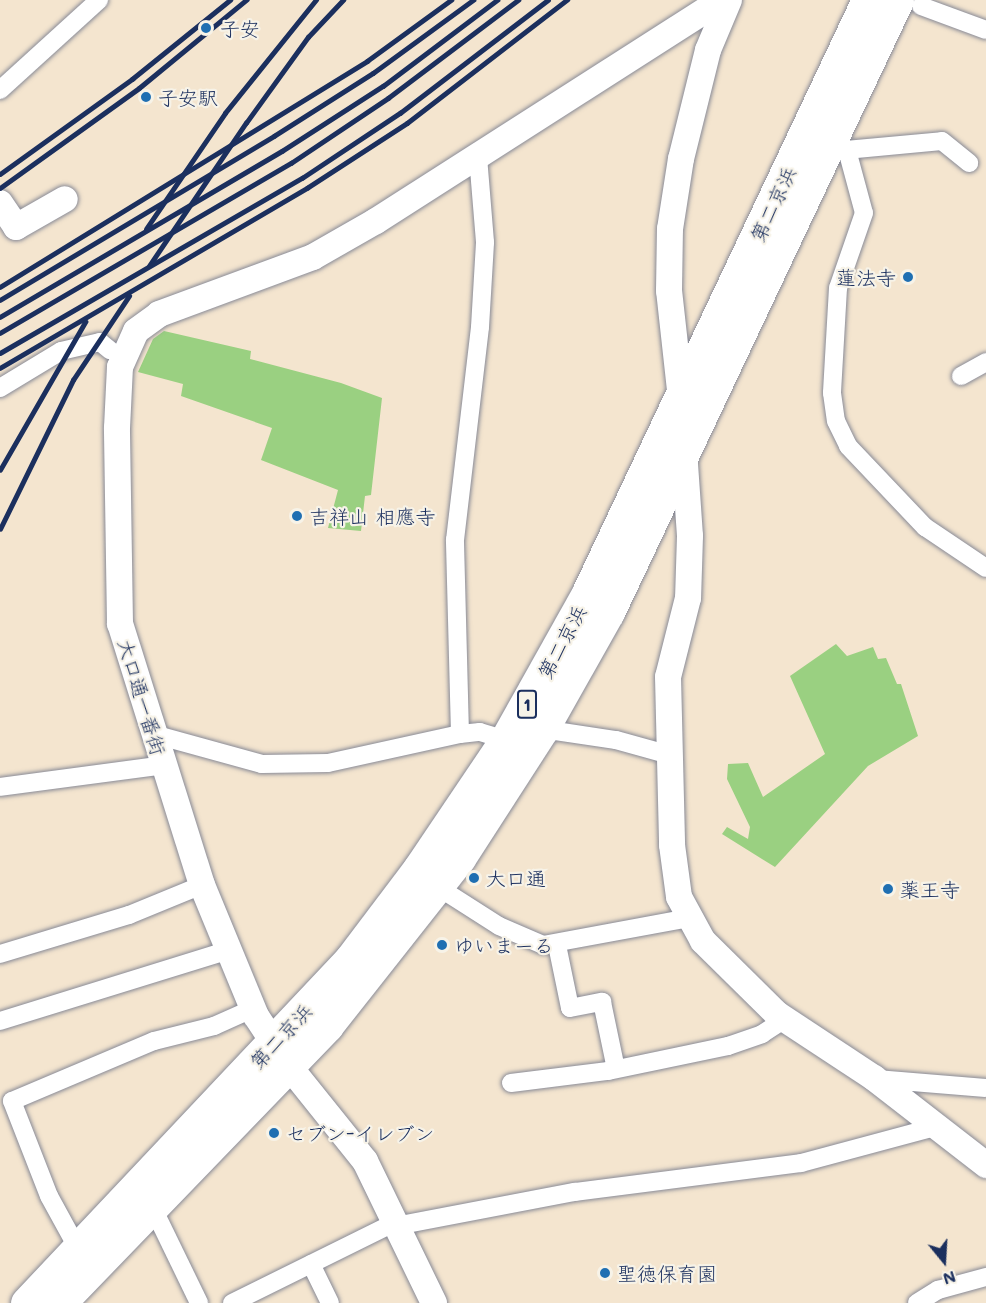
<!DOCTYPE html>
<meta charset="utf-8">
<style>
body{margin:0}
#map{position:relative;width:986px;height:1303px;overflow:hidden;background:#f4e5cf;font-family:Mali,"Klee One",sans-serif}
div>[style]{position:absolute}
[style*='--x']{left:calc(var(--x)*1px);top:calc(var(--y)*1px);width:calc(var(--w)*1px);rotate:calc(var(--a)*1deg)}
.green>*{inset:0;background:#9ad081}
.roads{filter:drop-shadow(0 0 2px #888a96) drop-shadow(0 0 2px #888a96)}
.street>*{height:18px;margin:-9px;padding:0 9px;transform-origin:9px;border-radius:9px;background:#fff}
.secondary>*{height:26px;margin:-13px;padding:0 13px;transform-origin:13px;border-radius:13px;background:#fff}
.highway>*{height:33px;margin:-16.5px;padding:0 16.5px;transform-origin:16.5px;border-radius:16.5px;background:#fff}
.rail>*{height:4.5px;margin:-2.25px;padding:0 2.25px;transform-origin:2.25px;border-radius:2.25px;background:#1b2f5e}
.dots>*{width:16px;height:16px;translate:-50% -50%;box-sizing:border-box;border:3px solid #f7f3e8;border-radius:50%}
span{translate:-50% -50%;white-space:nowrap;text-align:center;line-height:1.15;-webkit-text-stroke:4.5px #f7f3e8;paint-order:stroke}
.shield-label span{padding:2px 4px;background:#f7f3e8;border:2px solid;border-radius:4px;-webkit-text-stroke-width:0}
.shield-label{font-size:18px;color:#1b2f5e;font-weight:700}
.poi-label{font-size:20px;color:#1b2f5e}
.left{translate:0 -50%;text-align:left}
.right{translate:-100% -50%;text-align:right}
.street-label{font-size:20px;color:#1b2f5e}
.north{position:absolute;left:914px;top:1231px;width:60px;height:60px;-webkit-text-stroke:4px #f7f3e8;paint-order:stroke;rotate:162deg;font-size:16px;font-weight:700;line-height:24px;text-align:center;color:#1b2f5e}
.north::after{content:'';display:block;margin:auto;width:21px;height:27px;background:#1b2f5e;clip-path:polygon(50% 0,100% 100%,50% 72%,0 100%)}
</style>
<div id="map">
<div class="green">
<i style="clip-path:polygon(164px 331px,251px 351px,250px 359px,341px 383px,382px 398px,371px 495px,365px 496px,361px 531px,328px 528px,338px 490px,261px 460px,272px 428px,181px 396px,183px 384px,138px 372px,153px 339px)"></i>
<i style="clip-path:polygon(836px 644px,847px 656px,873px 647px,878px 659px,886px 658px,897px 684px,901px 684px,918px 736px,868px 766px,775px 867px,722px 834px,727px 827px,748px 839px,750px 827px,727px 779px,728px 764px,748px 763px,763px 797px,825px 754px,790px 676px)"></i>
</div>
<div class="roads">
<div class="street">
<i style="--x:921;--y:6;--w:69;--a:20.3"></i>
<i style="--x:0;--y:90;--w:134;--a:-42.3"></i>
<i style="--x:847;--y:150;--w:65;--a:74.9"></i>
<i style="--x:864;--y:213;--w:79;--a:109.1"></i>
<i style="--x:838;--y:288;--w:105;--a:93.3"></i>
<i style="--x:832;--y:393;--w:28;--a:82"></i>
<i style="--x:836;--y:421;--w:28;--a:64"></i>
<i style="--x:848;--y:446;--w:112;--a:46.5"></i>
<i style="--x:925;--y:527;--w:73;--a:33.9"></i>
<i style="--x:835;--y:151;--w:107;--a:-5.3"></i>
<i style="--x:942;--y:141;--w:35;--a:39"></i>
<i style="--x:961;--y:376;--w:29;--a:-29"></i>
<i style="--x:0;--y:388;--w:71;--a:-31.2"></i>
<i style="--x:61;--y:351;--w:40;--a:-13"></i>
<i style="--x:100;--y:342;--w:13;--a:39"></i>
<i style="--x:542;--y:729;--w:75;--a:8.5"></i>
<i style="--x:616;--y:740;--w:56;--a:15.5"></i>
<i style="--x:153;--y:734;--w:113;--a:15.4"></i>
<i style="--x:262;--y:764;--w:66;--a:-0.9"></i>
<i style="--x:328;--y:763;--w:135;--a:-12.4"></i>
<i style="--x:460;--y:734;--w:20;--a:-6"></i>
<i style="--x:480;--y:732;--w:27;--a:17"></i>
<i style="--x:460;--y:734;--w:194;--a:-91.5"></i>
<i style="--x:455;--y:540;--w:214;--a:-83.3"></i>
<i style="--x:480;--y:327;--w:85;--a:-86.6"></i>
<i style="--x:485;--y:242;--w:86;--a:-94.7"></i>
<i style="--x:0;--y:787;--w:165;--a:-7.6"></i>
<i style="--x:438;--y:887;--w:72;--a:32.6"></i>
<i style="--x:499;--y:926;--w:48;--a:23.4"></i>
<i style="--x:543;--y:945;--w:148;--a:-10.5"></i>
<i style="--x:557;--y:945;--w:64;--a:78.3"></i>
<i style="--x:570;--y:1008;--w:33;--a:-11"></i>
<i style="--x:602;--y:1002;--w:68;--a:78.2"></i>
<i style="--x:0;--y:954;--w:135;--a:-16.8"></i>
<i style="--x:129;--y:915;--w:79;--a:-22.3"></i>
<i style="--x:0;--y:1021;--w:237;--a:-17.2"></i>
<i style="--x:876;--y:1079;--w:110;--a:4.7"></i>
<i style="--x:511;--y:1083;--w:98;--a:-7.1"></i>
<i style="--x:608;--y:1071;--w:123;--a:-11.8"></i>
<i style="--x:728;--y:1046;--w:36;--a:-19"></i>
<i style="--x:762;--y:1034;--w:27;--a:-33"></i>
<i style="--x:152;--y:1206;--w:108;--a:64.1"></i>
<i style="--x:396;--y:1226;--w:182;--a:-10.8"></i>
<i style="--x:575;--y:1192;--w:228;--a:-7.3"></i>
<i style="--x:801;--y:1163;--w:143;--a:-15"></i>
<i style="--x:78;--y:1249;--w:60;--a:-118.7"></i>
<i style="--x:49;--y:1196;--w:102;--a:-111.3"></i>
<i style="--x:12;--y:1101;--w:154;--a:-22.9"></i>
<i style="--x:154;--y:1041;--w:62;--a:-14"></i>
<i style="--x:214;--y:1026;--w:42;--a:-24.1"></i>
<i style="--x:311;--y:1264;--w:43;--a:64"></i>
<i style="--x:232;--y:1303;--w:181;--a:-26.3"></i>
<i style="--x:917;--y:1303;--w:25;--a:-32"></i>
<i style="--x:938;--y:1290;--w:50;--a:-15.2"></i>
</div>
<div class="secondary">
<i style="--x:0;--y:203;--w:29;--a:56"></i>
<i style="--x:16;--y:227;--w:56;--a:-29.7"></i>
<i style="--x:681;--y:399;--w:109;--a:-96.3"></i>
<i style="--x:669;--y:291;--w:62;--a:-89.1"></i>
<i style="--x:670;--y:229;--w:71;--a:-81.1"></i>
<i style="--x:681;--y:159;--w:112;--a:-76.1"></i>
<i style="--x:708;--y:50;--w:54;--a:-67.2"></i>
<i style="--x:684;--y:450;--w:86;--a:86"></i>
<i style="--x:690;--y:536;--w:62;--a:91.8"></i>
<i style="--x:688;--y:598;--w:81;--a:104.2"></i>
<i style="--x:668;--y:677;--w:168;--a:88.6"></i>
<i style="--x:672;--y:845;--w:52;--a:82.3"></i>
<i style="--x:679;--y:897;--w:50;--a:61.4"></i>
<i style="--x:703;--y:941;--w:104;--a:44.6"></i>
<i style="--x:777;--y:1014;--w:116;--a:33.4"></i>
<i style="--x:874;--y:1078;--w:142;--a:37.8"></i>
<i style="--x:434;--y:1303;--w:158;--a:-115.9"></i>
<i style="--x:365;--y:1161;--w:122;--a:-128.7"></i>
<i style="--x:289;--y:1066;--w:60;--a:-123.4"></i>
<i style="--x:256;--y:1016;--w:142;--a:-112.4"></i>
<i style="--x:202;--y:885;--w:274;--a:-107.4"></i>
<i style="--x:120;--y:624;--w:196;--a:-90.9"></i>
<i style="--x:117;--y:428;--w:61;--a:-87.2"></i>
<i style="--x:120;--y:367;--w:39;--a:-66"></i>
<i style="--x:136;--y:331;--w:29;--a:-36"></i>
<i style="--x:159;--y:314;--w:164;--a:-20.3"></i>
<i style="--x:313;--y:257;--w:73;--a:-29.7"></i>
<i style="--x:376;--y:221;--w:411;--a:-32.6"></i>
</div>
<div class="highway">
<i style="--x:27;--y:1303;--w:473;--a:-46.7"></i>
<i style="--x:351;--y:959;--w:113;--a:-52.9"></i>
<i style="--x:419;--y:869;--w:156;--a:-56"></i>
<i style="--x:506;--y:740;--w:168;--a:-60.8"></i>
<i style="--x:588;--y:593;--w:656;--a:-64.72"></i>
<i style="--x:59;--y:1303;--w:386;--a:-46"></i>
<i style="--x:327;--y:1025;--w:213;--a:-51.7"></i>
<i style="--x:459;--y:858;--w:153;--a:-57.2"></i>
<i style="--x:542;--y:729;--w:134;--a:-60.6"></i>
<i style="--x:608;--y:612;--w:677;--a:-64.72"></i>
</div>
</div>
<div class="rail">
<i style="--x:0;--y:174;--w:163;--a:-35.7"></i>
<i style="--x:132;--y:79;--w:126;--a:-38.9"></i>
<i style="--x:0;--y:188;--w:171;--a:-35.7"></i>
<i style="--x:139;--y:88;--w:139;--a:-39.4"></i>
<i style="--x:146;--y:229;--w:140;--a:-55.7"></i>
<i style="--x:225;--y:113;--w:145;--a:-51.2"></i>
<i style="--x:149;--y:266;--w:173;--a:-55.9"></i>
<i style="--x:246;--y:123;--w:106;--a:-54.2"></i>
<i style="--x:308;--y:37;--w:51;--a:-46.6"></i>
<i style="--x:0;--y:287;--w:431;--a:-31.6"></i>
<i style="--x:367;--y:61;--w:104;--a:-36"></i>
<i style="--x:0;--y:300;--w:319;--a:-30.9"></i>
<i style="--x:274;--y:136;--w:117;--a:-32.5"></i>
<i style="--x:373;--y:73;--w:124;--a:-36.1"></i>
<i style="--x:0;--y:317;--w:327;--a:-30.5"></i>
<i style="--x:282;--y:151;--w:120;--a:-32.8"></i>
<i style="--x:383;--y:86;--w:143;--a:-37"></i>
<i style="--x:0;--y:333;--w:337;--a:-30.3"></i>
<i style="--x:291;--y:163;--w:117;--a:-33.8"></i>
<i style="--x:388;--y:98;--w:163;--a:-37"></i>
<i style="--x:0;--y:353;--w:349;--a:-30.1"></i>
<i style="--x:302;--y:178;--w:118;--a:-33.6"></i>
<i style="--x:400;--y:113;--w:186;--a:-37.4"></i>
<i style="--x:0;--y:368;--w:356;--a:-30.4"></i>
<i style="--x:307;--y:188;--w:119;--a:-33"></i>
<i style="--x:407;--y:123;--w:202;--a:-37.6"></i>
<i style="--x:0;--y:470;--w:171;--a:-60.1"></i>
<i style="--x:0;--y:529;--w:166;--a:-63.9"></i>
<i style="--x:73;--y:380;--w:101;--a:-56.3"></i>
</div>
<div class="dots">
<i style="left:206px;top:28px;background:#1f6fb2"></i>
<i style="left:146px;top:97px;background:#1f6fb2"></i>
<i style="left:908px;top:277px;background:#1f6fb2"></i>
<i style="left:297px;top:516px;background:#1f6fb2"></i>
<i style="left:474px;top:878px;background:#1f6fb2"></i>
<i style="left:888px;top:889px;background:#1f6fb2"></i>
<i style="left:442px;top:945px;background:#1f6fb2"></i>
<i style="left:274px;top:1133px;background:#1f6fb2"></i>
<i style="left:605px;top:1273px;background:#1f6fb2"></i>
</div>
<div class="shield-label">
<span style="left:527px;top:704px">1</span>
</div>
<div class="poi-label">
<span class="left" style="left:220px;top:28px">子安</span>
<span class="left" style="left:158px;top:97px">子安駅</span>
<span class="right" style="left:896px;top:277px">蓮法寺</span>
<span class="left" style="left:309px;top:516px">吉祥山 相應寺</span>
<span class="left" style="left:486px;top:878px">大口通</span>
<span class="left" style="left:900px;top:889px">薬王寺</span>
<span class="left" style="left:454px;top:945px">ゆいまーる</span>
<span class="left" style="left:286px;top:1133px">セブン-イレブン</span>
<span class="left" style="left:617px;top:1273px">聖徳保育園</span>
</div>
<div class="street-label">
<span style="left:773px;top:204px;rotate:-65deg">第二京浜</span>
<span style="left:562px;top:642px;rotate:-62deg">第二京浜</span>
<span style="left:142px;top:697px;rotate:73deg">大口通一番街</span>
<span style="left:281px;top:1036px;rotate:-47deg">第二京浜</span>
</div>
<div class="north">N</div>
</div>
